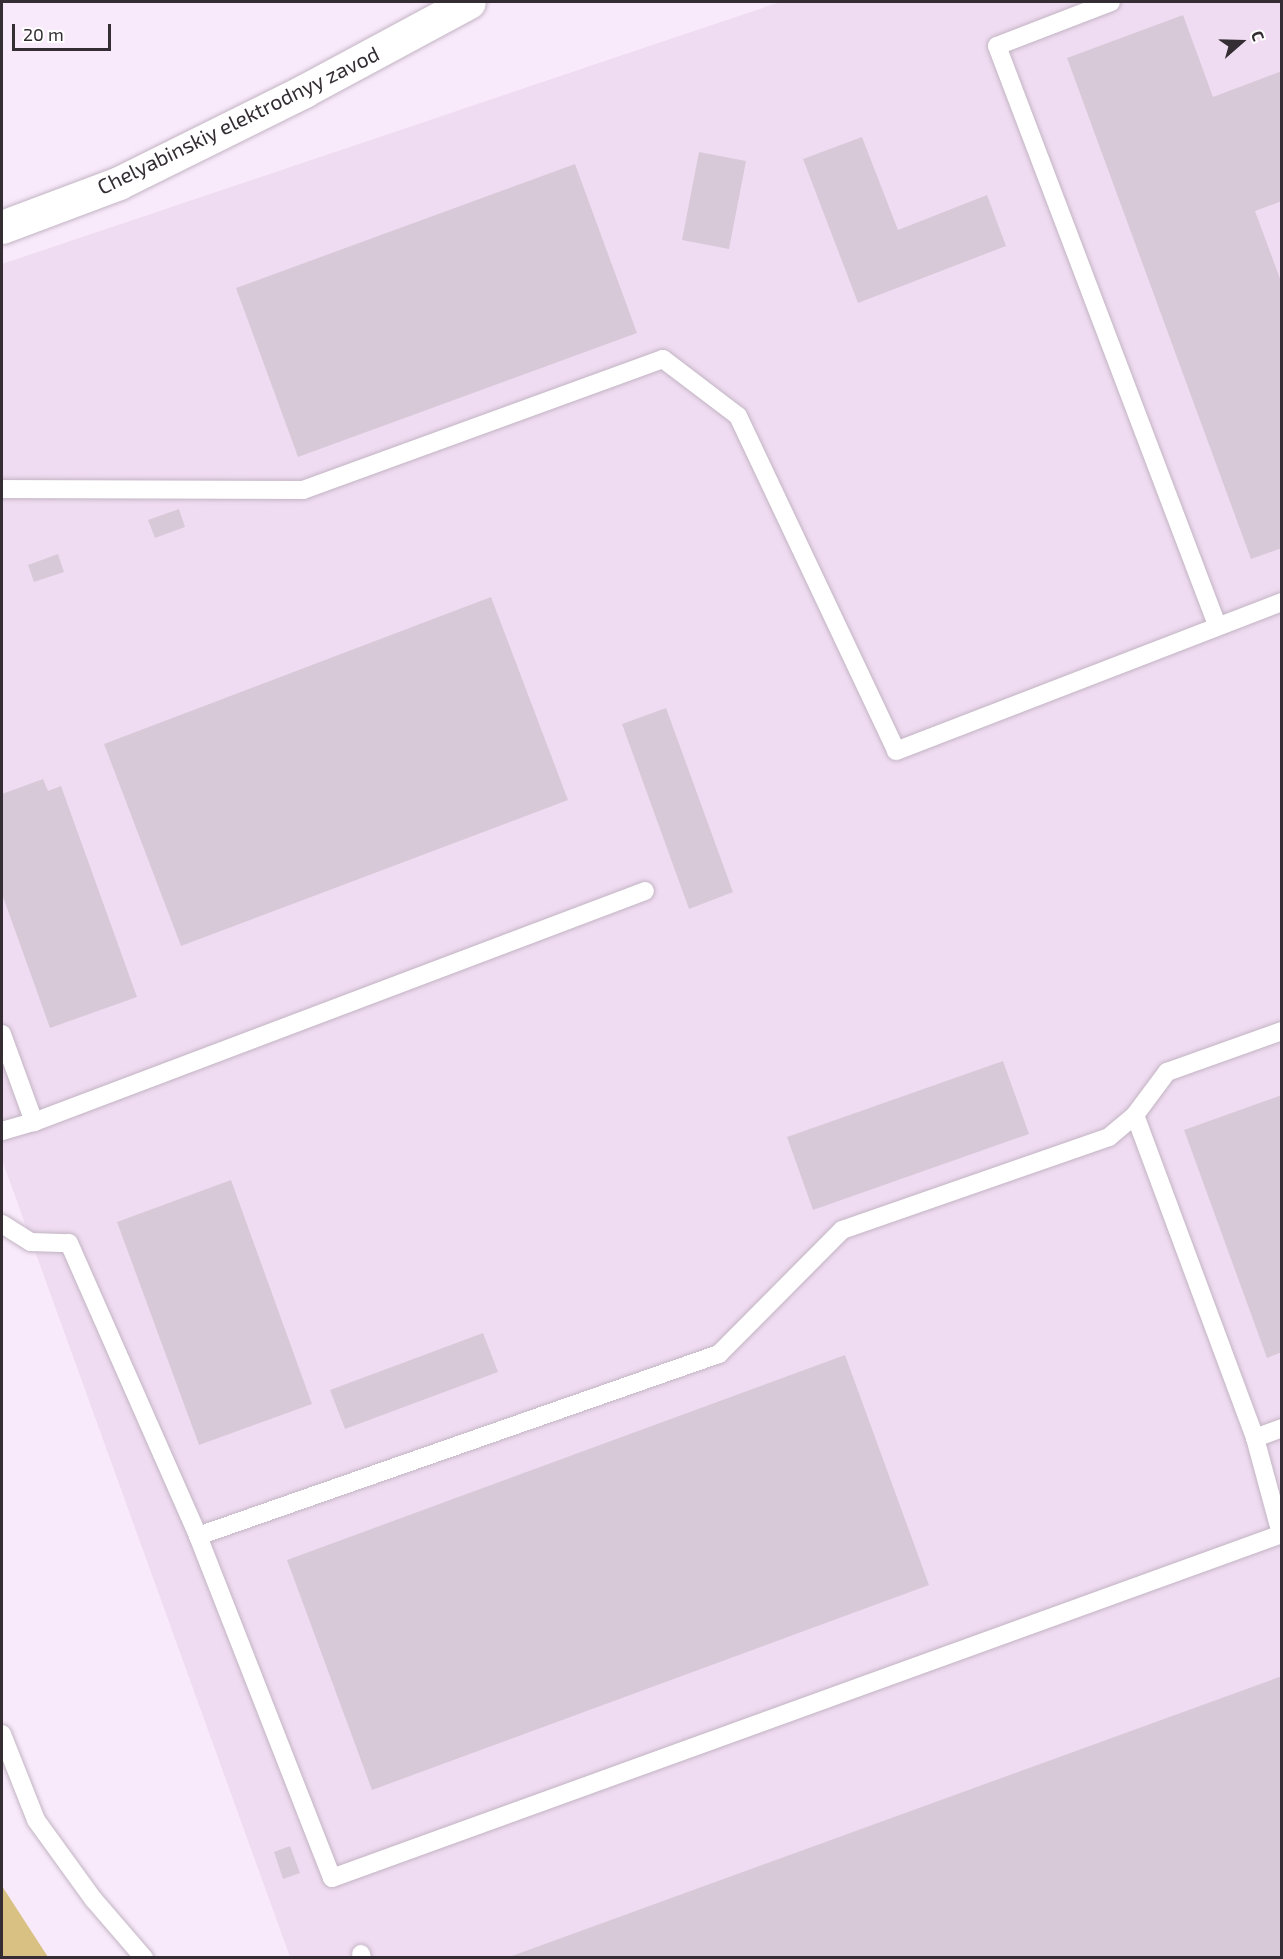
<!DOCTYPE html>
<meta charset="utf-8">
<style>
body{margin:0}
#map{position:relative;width:1283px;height:1959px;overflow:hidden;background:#f9eafb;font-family:"Exo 2",sans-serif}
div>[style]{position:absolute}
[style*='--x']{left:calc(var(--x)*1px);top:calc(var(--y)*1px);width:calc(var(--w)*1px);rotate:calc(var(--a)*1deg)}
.built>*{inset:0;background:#f0dcf2}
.green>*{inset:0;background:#d8c183}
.building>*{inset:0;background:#d7c9d8}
.roads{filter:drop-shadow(0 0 2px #c2b4c3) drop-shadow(0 0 2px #c2b4c3)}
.lane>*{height:18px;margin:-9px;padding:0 9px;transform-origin:9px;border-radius:9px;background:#fff}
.street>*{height:33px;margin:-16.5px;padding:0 16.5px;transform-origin:16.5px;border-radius:16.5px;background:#fff}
span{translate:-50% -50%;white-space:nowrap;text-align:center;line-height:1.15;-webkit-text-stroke:5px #fff;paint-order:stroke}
.street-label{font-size:21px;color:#342e34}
.frame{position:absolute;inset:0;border:3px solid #342e34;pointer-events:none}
.north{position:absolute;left:1211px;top:12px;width:60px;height:60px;-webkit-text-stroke:4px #fff;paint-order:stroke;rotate:70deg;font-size:16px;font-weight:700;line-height:24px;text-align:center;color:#342e34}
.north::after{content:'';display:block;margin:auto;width:21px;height:27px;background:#342e34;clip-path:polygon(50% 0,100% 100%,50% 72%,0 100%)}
.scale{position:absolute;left:12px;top:24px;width:99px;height:27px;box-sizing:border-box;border:3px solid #342e34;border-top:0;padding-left:8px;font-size:18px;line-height:21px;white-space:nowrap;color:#342e34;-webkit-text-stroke:4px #fff;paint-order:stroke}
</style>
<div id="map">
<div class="built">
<i style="clip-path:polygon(780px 2px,1281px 2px,1281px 1957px,290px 1957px,2px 1160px,2px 264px)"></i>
</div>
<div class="green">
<i style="clip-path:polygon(2px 1886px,48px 1957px,2px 1957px)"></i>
</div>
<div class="building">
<i style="clip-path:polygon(1183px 15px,1213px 97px,1282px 71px,1282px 201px,1255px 211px,1282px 284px,1282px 548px,1251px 559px,1067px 58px)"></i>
<i style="clip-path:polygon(862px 137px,898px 230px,987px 195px,1006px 246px,858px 303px,803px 159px)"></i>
<i style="clip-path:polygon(699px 152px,746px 161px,729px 249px,682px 240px)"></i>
<i style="clip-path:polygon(575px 164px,637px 333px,298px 457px,236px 288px)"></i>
<i style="clip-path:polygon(179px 509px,185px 527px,155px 538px,148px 520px)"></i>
<i style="clip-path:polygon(58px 554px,64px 572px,34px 582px,28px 565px)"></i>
<i style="clip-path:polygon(491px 597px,568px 800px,181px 946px,104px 744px)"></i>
<i style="clip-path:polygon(666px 708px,733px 892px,689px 909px,622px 724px)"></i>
<i style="clip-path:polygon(43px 779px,48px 791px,61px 786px,137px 997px,50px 1028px,2px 894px,2px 794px)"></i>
<i style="clip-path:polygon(1003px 1061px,1029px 1134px,813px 1210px,787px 1137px)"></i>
<i style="clip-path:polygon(1282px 1095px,1282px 1352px,1267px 1358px,1184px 1130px)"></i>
<i style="clip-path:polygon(231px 1180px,312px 1404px,199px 1445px,117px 1222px)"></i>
<i style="clip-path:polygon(483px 1333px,498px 1372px,345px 1429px,330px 1390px)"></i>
<i style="clip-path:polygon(845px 1355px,929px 1585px,372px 1790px,287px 1560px)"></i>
<i style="clip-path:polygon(1282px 1676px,1282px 1958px,509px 1958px,509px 1957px)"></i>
<i style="clip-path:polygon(290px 1846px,300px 1873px,283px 1879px,274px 1852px)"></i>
</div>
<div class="roads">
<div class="lane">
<i style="--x:1111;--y:2;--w:122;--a:158.9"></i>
<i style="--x:997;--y:46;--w:619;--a:69.19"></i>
<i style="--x:2;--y:489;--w:301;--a:0.2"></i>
<i style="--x:303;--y:490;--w:383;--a:-20"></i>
<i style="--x:663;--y:359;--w:94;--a:37.2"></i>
<i style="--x:738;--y:416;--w:370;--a:64.7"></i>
<i style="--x:896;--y:751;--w:414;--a:-21.1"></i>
<i style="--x:2;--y:1034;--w:94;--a:70"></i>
<i style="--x:1135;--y:1115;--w:345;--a:69.6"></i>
<i style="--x:1255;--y:1438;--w:99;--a:74.8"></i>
<i style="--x:2;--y:1131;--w:33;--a:-16"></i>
<i style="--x:34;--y:1122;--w:653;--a:-20.71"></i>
<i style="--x:2;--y:1224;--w:34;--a:32"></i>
<i style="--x:31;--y:1242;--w:38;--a:2"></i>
<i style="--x:69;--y:1243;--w:320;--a:66.2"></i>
<i style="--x:198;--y:1536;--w:367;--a:68.6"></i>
<i style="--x:332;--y:1878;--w:1010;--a:-19.91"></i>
<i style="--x:1255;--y:1438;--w:29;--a:-20"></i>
<i style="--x:198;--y:1536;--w:552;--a:-19.26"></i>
<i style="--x:719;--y:1354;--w:175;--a:-45.2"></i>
<i style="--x:842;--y:1230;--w:283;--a:-19.2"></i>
<i style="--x:1109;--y:1137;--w:34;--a:-40"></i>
<i style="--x:1135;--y:1115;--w:54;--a:-53.3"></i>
<i style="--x:1167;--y:1072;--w:122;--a:-19.6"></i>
<i style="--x:2;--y:1734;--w:92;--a:68.4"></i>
<i style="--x:36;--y:1820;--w:99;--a:54.1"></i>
<i style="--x:94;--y:1900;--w:77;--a:49.2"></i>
<i style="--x:361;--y:1954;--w:4;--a:76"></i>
</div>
<div class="street">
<i style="--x:2;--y:227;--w:125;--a:-20.6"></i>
<i style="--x:119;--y:183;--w:207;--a:-26.4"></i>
<i style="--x:304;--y:91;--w:187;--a:-28.3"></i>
</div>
</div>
<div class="street-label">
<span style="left:238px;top:120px;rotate:-26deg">Chelyabinskiy elektrodnyy zavod</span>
</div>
<div class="frame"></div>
<div class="north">С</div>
<div class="scale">20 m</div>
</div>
